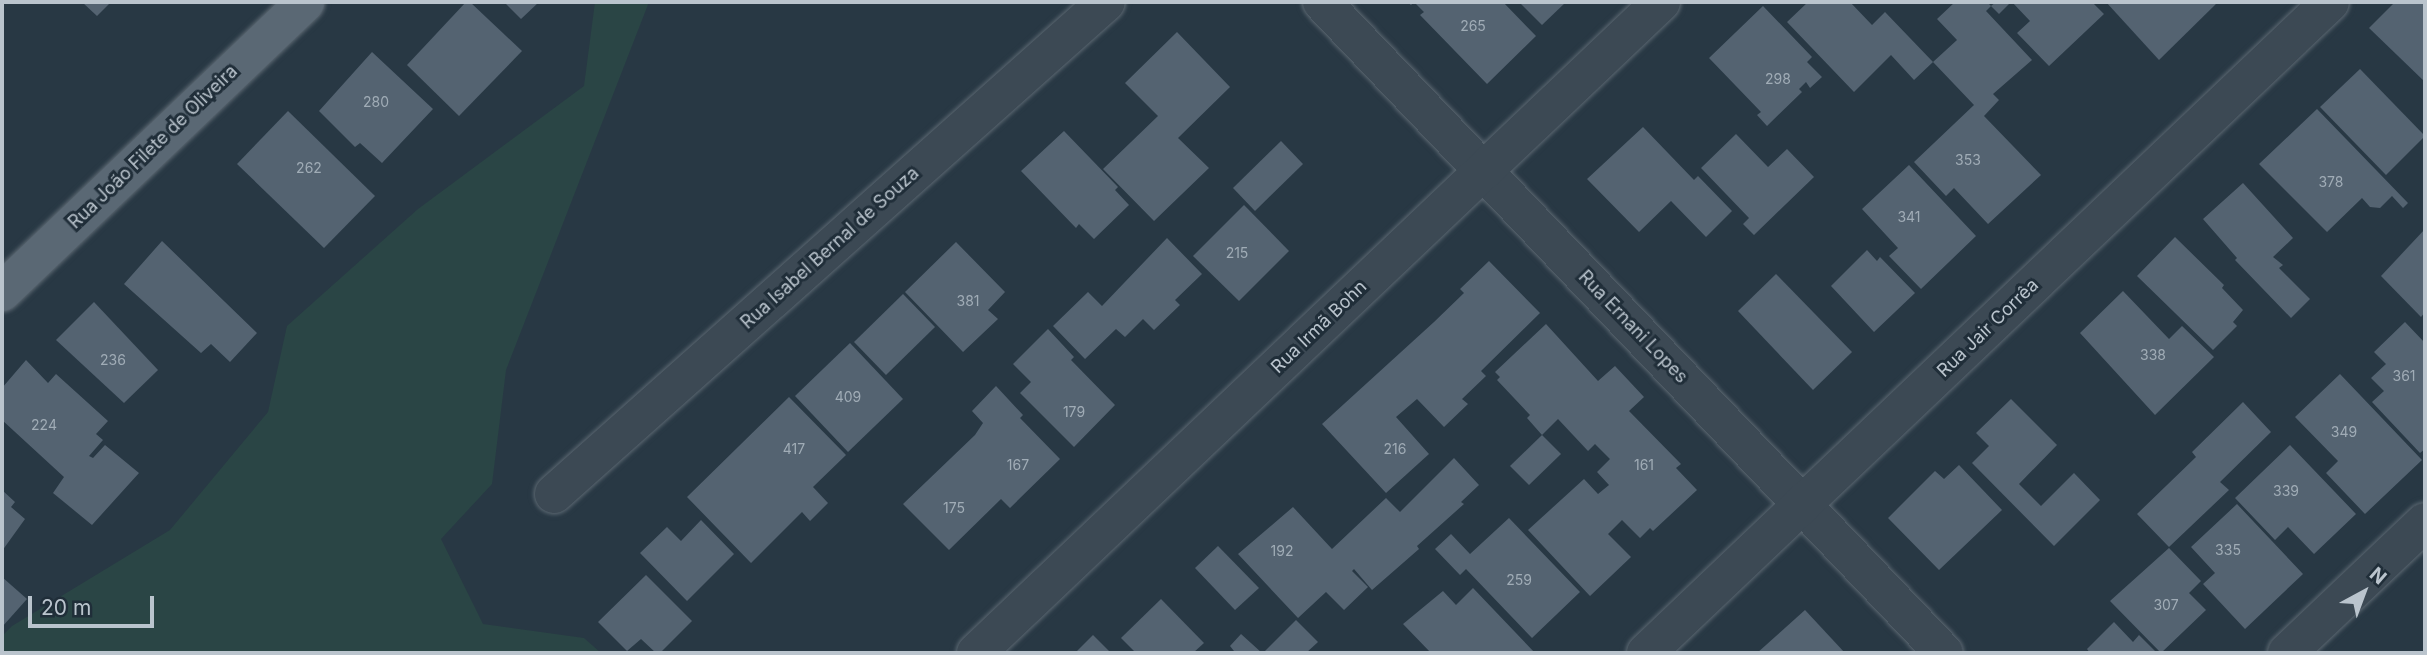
<!DOCTYPE html>
<meta charset="utf-8">
<style>
body{margin:0}
#map{position:relative;width:2427px;height:655px;overflow:hidden;background:#283844;font-family:Inter,sans-serif}
div>[style]{position:absolute}
[style*='--x']{left:calc(var(--x)*1px);top:calc(var(--y)*1px);width:calc(var(--w)*1px);rotate:calc(var(--a)*1deg)}
.green>*{inset:0;background:#2a4545}
.building>*{inset:0;background:#546371}
.roads{filter:drop-shadow(0 0 2px #5b6771) drop-shadow(0 0 2px #5b6771)}
.minor>*{height:38px;margin:-19px;padding:0 19px;transform-origin:19px;border-radius:19px;background:#3c4954}
.major>*{height:38px;margin:-19px;padding:0 19px;transform-origin:19px;border-radius:19px;background:#5a6874}
span{translate:-50% -50%;white-space:nowrap;text-align:center;line-height:1.15;-webkit-text-stroke:6px #202e39;paint-order:stroke}
.number-label{font-size:14px;color:#a0acb6}
.number-label span{-webkit-text-stroke-width:0}
.street-label{font-size:18px;color:#bac4cd}
.frame{position:absolute;inset:0;border:4px solid #bac4cd;pointer-events:none}
.north{position:absolute;left:2329px;top:557px;width:70px;height:70px;-webkit-text-stroke:5px #202e39;paint-order:stroke;rotate:41deg;font-size:19px;font-weight:700;line-height:28px;text-align:center;color:#bac4cd}
.north::after{content:'';display:block;margin:auto;width:24px;height:32px;background:#bac4cd;clip-path:polygon(50% 0,100% 100%,50% 72%,0 100%)}
.scale{position:absolute;left:28px;top:596px;width:126px;height:32px;box-sizing:border-box;border:4px solid #bac4cd;border-top:0;padding-left:9px;font-size:21px;line-height:24px;white-space:nowrap;color:#bac4cd;-webkit-text-stroke:5px #202e39;paint-order:stroke}
</style>
<div id="map">
<div class="green">
<i style="clip-path:polygon(595px 2px,649px 2px,506px 370px,492px 484px,441px 539px,483px 624px,584px 638px,601px 653px,2px 653px,2px 636px,12px 626px,170px 530px,268px 412px,287px 326px,418px 209px,584px 86px)"></i>
</div>
<div class="building">
<i style="clip-path:polygon(82px 2px,111px 2px,97px 16px)"></i>
<i style="clip-path:polygon(466px 2px,470px 2px,522px 51px,459px 116px,407px 65px)"></i>
<i style="clip-path:polygon(504px 2px,539px 2px,521px 19px)"></i>
<i style="clip-path:polygon(1407px 2px,1503px 2px,1536px 36px,1487px 84px,1420px 15px,1424px 12px,1414px 2px,1411px 5px)"></i>
<i style="clip-path:polygon(1519px 2px,1566px 2px,1542px 25px)"></i>
<i style="clip-path:polygon(1808px 2px,1850px 2px,1872px 25px,1885px 12px,1933px 62px,1914px 80px,1891px 55px,1854px 92px,1787px 22px)"></i>
<i style="clip-path:polygon(1955px 2px,1987px 2px,1991px 6px,1986px 11px,2032px 60px,1993px 94px,1999px 100px,1984px 116px,2041px 175px,1988px 224px,1954px 188px,1946px 196px,1914px 162px,1974px 105px,1933px 62px,1957px 40px,1937px 19px)"></i>
<i style="clip-path:polygon(1996px 2px,2011px 2px,1999px 14px,1991px 6px)"></i>
<i style="clip-path:polygon(2012px 2px,2092px 2px,2104px 14px,2049px 66px,2017px 33px,2030px 21px)"></i>
<i style="clip-path:polygon(2106px 2px,2218px 2px,2159px 60px)"></i>
<i style="clip-path:polygon(2395px 2px,2425px 2px,2425px 82px,2369px 28px)"></i>
<i style="clip-path:polygon(1763px 6px,1812px 57px,1807px 62px,1822px 77px,1810px 88px,1806px 82px,1799px 89px,1802px 92px,1767px 126px,1757px 115px,1761px 112px,1709px 58px)"></i>
<i style="clip-path:polygon(1177px 32px,1230px 87px,1178px 138px,1209px 168px,1154px 221px,1103px 169px,1158px 116px,1125px 83px)"></i>
<i style="clip-path:polygon(372px 52px,433px 109px,382px 163px,360px 143px,355px 147px,319px 111px)"></i>
<i style="clip-path:polygon(2360px 69px,2425px 136px,2386px 175px,2320px 107px)"></i>
<i style="clip-path:polygon(2317px 109px,2408px 203px,2403px 208px,2392px 196px,2380px 208px,2370px 207px,2362px 198px,2327px 232px,2259px 164px)"></i>
<i style="clip-path:polygon(288px 111px,375px 196px,324px 248px,237px 164px)"></i>
<i style="clip-path:polygon(1643px 127px,1694px 180px,1698px 176px,1732px 211px,1706px 237px,1671px 201px,1639px 232px,1587px 179px)"></i>
<i style="clip-path:polygon(1064px 131px,1118px 187px,1115px 190px,1129px 205px,1094px 239px,1079px 224px,1076px 228px,1021px 171px)"></i>
<i style="clip-path:polygon(1736px 134px,1768px 167px,1787px 149px,1814px 177px,1754px 235px,1743px 224px,1749px 218px,1701px 168px)"></i>
<i style="clip-path:polygon(1281px 141px,1303px 164px,1255px 211px,1233px 188px)"></i>
<i style="clip-path:polygon(1909px 165px,1976px 236px,1921px 289px,1889px 256px,1898px 248px,1862px 209px)"></i>
<i style="clip-path:polygon(2243px 183px,2293px 238px,2273px 257px,2283px 265px,2279px 268px,2310px 299px,2291px 318px,2235px 260px,2237px 258px,2203px 219px)"></i>
<i style="clip-path:polygon(1244px 205px,1289px 251px,1239px 301px,1193px 256px)"></i>
<i style="clip-path:polygon(2425px 229px,2425px 312px,2421px 317px,2381px 276px)"></i>
<i style="clip-path:polygon(2175px 237px,2224px 285px,2222px 288px,2243px 310px,2233px 322px,2237px 326px,2213px 350px,2137px 276px)"></i>
<i style="clip-path:polygon(1167px 238px,1202px 274px,1175px 300px,1180px 305px,1154px 330px,1143px 319px,1125px 337px,1116px 329px,1085px 359px,1053px 326px,1088px 292px,1102px 306px)"></i>
<i style="clip-path:polygon(162px 241px,257px 333px,230px 362px,211px 344px,201px 353px,124px 284px)"></i>
<i style="clip-path:polygon(956px 242px,1005px 292px,988px 310px,998px 319px,963px 352px,905px 292px)"></i>
<i style="clip-path:polygon(1867px 250px,1877px 261px,1880px 257px,1915px 293px,1874px 332px,1831px 286px)"></i>
<i style="clip-path:polygon(1489px 261px,1540px 313px,1481px 371px,1486px 376px,1462px 399px,1468px 404px,1444px 427px,1417px 399px,1396px 417px,1429px 454px,1386px 493px,1322px 424px,1434px 322px,1464px 293px,1460px 289px)"></i>
<i style="clip-path:polygon(1776px 274px,1852px 352px,1813px 390px,1738px 311px)"></i>
<i style="clip-path:polygon(2123px 291px,2169px 339px,2182px 326px,2214px 357px,2155px 415px,2080px 333px)"></i>
<i style="clip-path:polygon(903px 294px,935px 327px,886px 375px,854px 342px)"></i>
<i style="clip-path:polygon(94px 302px,158px 370px,124px 403px,56px 340px)"></i>
<i style="clip-path:polygon(2405px 322px,2425px 343px,2425px 449px,2420px 453px,2372px 402px,2384px 391px,2371px 378px,2386px 364px,2374px 352px)"></i>
<i style="clip-path:polygon(1546px 324px,1598px 381px,1615px 366px,1644px 397px,1629px 411px,1681px 464px,1676px 468px,1697px 490px,1653px 531px,1650px 528px,1640px 538px,1622px 520px,1608px 534px,1631px 557px,1590px 596px,1528px 530px,1584px 479px,1598px 494px,1609px 485px,1597px 472px,1610px 459px,1595px 444px,1588px 451px,1558px 419px,1542px 435px,1527px 418px,1530px 415px,1497px 380px,1500px 377px,1495px 372px)"></i>
<i style="clip-path:polygon(1048px 329px,1074px 357px,1071px 360px,1115px 405px,1074px 447px,1020px 393px,1031px 382px,1013px 364px)"></i>
<i style="clip-path:polygon(850px 343px,903px 399px,848px 452px,795px 396px)"></i>
<i style="clip-path:polygon(26px 360px,48px 383px,56px 374px,108px 421px,96px 434px,103px 440px,89px 456px,93px 458px,105px 445px,139px 473px,92px 525px,53px 493px,64px 477px,2px 420px,2px 388px)"></i>
<i style="clip-path:polygon(2340px 374px,2422px 460px,2365px 514px,2326px 473px,2338px 461px,2295px 417px)"></i>
<i style="clip-path:polygon(996px 386px,1023px 415px,1020px 418px,1060px 459px,1010px 508px,1001px 499px,949px 550px,903px 504px,975px 435px,983px 423px,972px 411px)"></i>
<i style="clip-path:polygon(789px 397px,846px 455px,813px 487px,828px 503px,810px 521px,802px 512px,751px 563px,687px 497px)"></i>
<i style="clip-path:polygon(2011px 399px,2057px 445px,2019px 484px,2041px 506px,2074px 473px,2100px 500px,2054px 546px,1972px 463px,1989px 446px,1976px 433px)"></i>
<i style="clip-path:polygon(2243px 402px,2271px 432px,2220px 482px,2229px 490px,2169px 547px,2137px 514px,2196px 457px,2192px 452px)"></i>
<i style="clip-path:polygon(1542px 435px,1561px 454px,1529px 485px,1510px 466px)"></i>
<i style="clip-path:polygon(2290px 445px,2356px 514px,2314px 554px,2288px 527px,2275px 540px,2235px 498px)"></i>
<i style="clip-path:polygon(1454px 458px,1479px 485px,1461px 502px,1464px 504px,1417px 546px,1419px 549px,1372px 590px,1354px 569px,1352px 571px,1368px 587px,1344px 610px,1326px 592px,1298px 618px,1238px 554px,1293px 507px,1332px 549px,1386px 498px,1400px 512px)"></i>
<i style="clip-path:polygon(1959px 465px,2002px 510px,1939px 570px,1888px 518px,1935px 471px,1944px 479px)"></i>
<i style="clip-path:polygon(2px 490px,15px 502px,11px 507px,25px 519px,2px 551px)"></i>
<i style="clip-path:polygon(2237px 504px,2303px 574px,2245px 629px,2203px 584px,2215px 573px,2191px 547px)"></i>
<i style="clip-path:polygon(1509px 518px,1580px 592px,1532px 638px,1466px 569px,1460px 575px,1435px 549px,1451px 534px,1470px 554px)"></i>
<i style="clip-path:polygon(701px 520px,734px 554px,687px 601px,640px 553px,667px 527px,681px 541px)"></i>
<i style="clip-path:polygon(1218px 546px,1259px 588px,1235px 610px,1195px 568px)"></i>
<i style="clip-path:polygon(2169px 548px,2201px 581px,2189px 593px,2206px 610px,2161px 653px,2110px 601px)"></i>
<i style="clip-path:polygon(646px 575px,692px 621px,660px 653px,656px 653px,641px 639px,627px 651px,598px 622px)"></i>
<i style="clip-path:polygon(2px 577px,27px 599px,2px 627px)"></i>
<i style="clip-path:polygon(1473px 588px,1535px 653px,1431px 653px,1403px 624px,1443px 591px,1456px 605px)"></i>
<i style="clip-path:polygon(1161px 599px,1204px 643px,1193px 653px,1136px 653px,1121px 638px)"></i>
<i style="clip-path:polygon(1805px 610px,1845px 653px,1757px 653px)"></i>
<i style="clip-path:polygon(1296px 620px,1318px 642px,1306px 653px,1263px 653px)"></i>
<i style="clip-path:polygon(2114px 622px,2133px 642px,2139px 635px,2157px 653px,2090px 653px,2087px 649px)"></i>
<i style="clip-path:polygon(1241px 634px,1262px 653px,1232px 653px,1234px 651px,1230px 646px)"></i>
<i style="clip-path:polygon(1093px 635px,1111px 653px,1075px 653px)"></i>
</div>
<div class="roads">
<div class="minor">
<i style="--x:1322;--y:2;--w:900;--a:46.31"></i>
<i style="--x:554;--y:494;--w:739;--a:-41.71"></i>
<i style="--x:976;--y:653;--w:945;--a:-43.54"></i>
<i style="--x:1646;--y:653;--w:944;--a:-43.58"></i>
<i style="--x:2287;--y:653;--w:190;--a:-43.5"></i>
</div>
<div class="major">
<i style="--x:2;--y:292;--w:419;--a:-43.7"></i>
</div>
</div>
<div class="number-label">
<span style="left:1473px;top:26px">265</span>
<span style="left:1778px;top:79px">298</span>
<span style="left:376px;top:102px">280</span>
<span style="left:1968px;top:160px">353</span>
<span style="left:309px;top:168px">262</span>
<span style="left:2331px;top:182px">378</span>
<span style="left:1909px;top:217px">341</span>
<span style="left:1237px;top:253px">215</span>
<span style="left:968px;top:301px">381</span>
<span style="left:2153px;top:355px">338</span>
<span style="left:113px;top:360px">236</span>
<span style="left:2404px;top:376px">361</span>
<span style="left:848px;top:397px">409</span>
<span style="left:1074px;top:412px">179</span>
<span style="left:44px;top:425px">224</span>
<span style="left:2344px;top:432px">349</span>
<span style="left:794px;top:449px">417</span>
<span style="left:1395px;top:449px">216</span>
<span style="left:1018px;top:465px">167</span>
<span style="left:1644px;top:465px">161</span>
<span style="left:2286px;top:491px">339</span>
<span style="left:954px;top:508px">175</span>
<span style="left:2228px;top:550px">335</span>
<span style="left:1282px;top:551px">192</span>
<span style="left:1519px;top:580px">259</span>
<span style="left:2166px;top:605px">307</span>
</div>
<div class="street-label">
<span style="left:153px;top:147px;rotate:-44deg">Rua João Filete de Oliveira</span>
<span style="left:830px;top:248px;rotate:-42deg">Rua Isabel Bernal de Souza</span>
<span style="left:1319px;top:327px;rotate:-44deg">Rua Irmã Bohn</span>
<span style="left:1633px;top:327px;rotate:46deg">Rua Ernani Lopes</span>
<span style="left:1988px;top:328px;rotate:-44deg">Rua Jair Corrêa</span>
</div>
<div class="frame"></div>
<div class="north">N</div>
<div class="scale">20 m</div>
</div>
